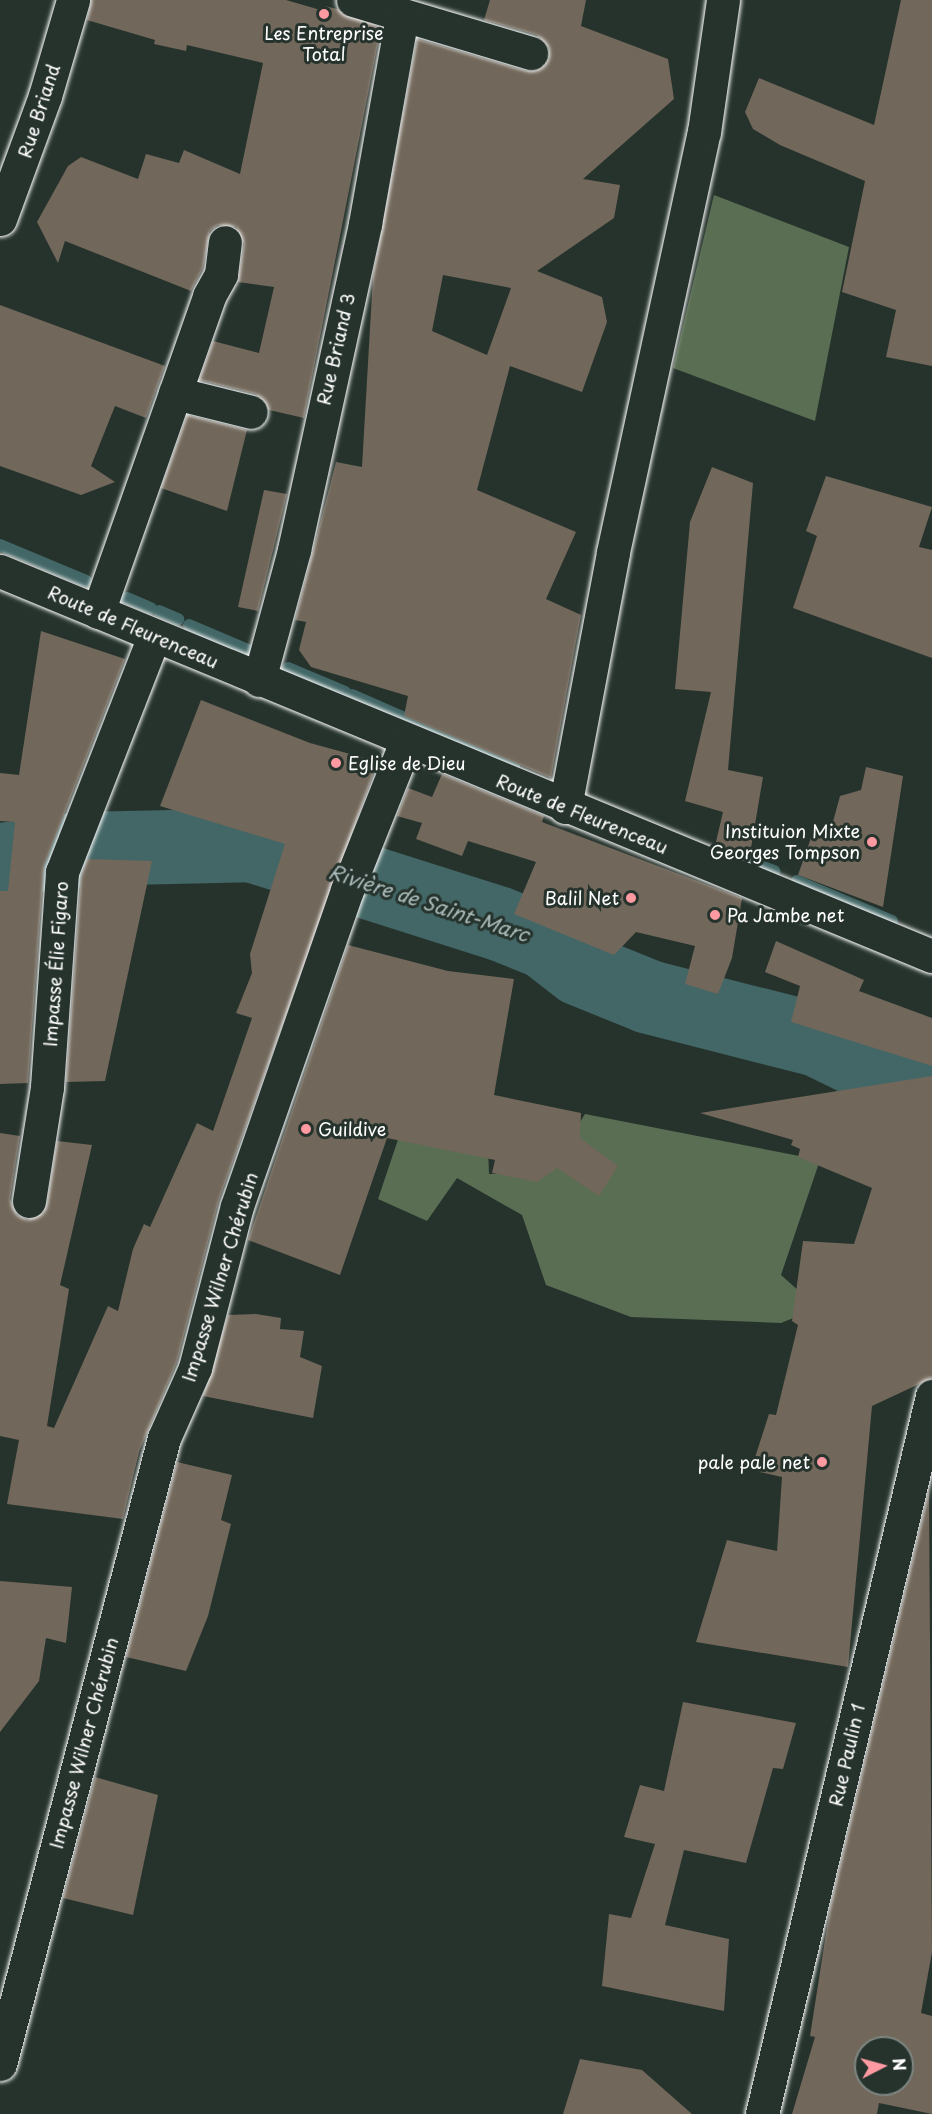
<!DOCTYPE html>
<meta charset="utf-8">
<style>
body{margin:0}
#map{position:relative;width:932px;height:2114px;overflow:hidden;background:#26332d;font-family:"Playpen Sans",sans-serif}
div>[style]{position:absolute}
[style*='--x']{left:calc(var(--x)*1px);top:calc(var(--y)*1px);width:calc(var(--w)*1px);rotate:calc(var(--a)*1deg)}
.green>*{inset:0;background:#596e52}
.stream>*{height:12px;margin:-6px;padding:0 6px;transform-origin:6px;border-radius:6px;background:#426766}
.river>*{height:74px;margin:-37px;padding:0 37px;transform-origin:37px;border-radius:37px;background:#426766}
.building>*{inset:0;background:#71675a}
.roads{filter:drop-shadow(0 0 2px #fff) drop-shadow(0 0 2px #fff)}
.minor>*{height:33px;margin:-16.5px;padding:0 16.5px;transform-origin:16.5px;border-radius:16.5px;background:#26332d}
.dots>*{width:16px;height:16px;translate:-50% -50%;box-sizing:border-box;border:3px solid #26332d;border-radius:50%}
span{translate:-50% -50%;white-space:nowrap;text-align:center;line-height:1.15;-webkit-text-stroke:6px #26332d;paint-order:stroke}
.poi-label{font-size:18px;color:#fff}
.left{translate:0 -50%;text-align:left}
.right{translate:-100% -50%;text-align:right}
.street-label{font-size:18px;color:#fff}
.water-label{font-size:20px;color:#aabbba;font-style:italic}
.north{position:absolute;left:854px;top:2036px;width:60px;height:60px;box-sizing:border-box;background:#26332d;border:2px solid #7d8581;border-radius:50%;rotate:84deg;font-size:16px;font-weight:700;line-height:24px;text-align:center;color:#fff}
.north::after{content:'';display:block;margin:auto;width:21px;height:27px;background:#ff9aa2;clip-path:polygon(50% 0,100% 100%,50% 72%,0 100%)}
</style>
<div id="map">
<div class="green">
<i style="clip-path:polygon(714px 195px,849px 247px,815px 421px,673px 368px)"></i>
<i style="clip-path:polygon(411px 1101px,487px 1120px,489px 1174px,548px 1174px,585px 1114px,820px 1160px,781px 1275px,818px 1308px,781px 1323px,631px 1317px,546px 1285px,522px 1215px,457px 1178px,427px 1221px,378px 1199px)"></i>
</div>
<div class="stream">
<i style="--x:0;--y:545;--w:93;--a:22.7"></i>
<i style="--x:127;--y:598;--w:26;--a:23"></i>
<i style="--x:159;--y:611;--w:21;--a:23"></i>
<i style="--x:189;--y:625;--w:72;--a:23"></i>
<i style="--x:288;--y:668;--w:62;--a:22.8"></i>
<i style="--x:352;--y:695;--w:177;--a:23.7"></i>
<i style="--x:719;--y:851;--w:59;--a:20"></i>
<i style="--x:797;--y:881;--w:103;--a:22.8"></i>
</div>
<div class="river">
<i style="--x:0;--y:860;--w:82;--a:-7.7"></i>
<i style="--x:81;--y:849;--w:170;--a:-1.3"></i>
<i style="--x:251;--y:845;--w:261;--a:17.6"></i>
<i style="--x:500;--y:924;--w:48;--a:21.8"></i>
<i style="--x:545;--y:942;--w:44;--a:37.6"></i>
<i style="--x:580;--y:969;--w:74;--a:22.1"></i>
<i style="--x:649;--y:997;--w:174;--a:14.3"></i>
<i style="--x:818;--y:1040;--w:50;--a:26.1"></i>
<i style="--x:863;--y:1062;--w:35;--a:43"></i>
<i style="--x:889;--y:1086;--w:47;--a:23.8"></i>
</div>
<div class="building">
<i style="clip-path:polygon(91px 0,286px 0,324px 11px,325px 6px,337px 9px,381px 28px,304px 418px,269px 410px,256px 394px,199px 380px,213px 341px,259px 353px,274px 287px,238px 282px,244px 244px,236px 227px,218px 225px,210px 231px,203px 268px,191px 291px,65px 241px,58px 263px,37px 222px,68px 166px,81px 157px,138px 179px,146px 154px,179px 163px,184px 150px,240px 174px,263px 63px,187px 45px,186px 51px,154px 44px,155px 40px,87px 20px)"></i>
<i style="clip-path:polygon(evenodd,490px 0,586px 0,581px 26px,668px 59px,674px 99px,583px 179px,620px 185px,614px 218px,537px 271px,602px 297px,607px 322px,582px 392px,510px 366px,477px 490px,576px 532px,546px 599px,581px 615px,551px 778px,404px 716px,408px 696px,311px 667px,299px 650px,306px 622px,295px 620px,336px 462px,362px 467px,373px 276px,417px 39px,526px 71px,536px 71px,549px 59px,549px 48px,537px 35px,484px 20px,490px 0,443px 275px,511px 288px,487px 355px,432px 331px,443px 275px)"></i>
<i style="clip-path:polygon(901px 0,932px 0,932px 366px,886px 357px,896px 310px,842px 292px,865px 181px,780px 145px,753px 129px,745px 112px,759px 78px,874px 125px)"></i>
<i style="clip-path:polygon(0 305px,165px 366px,146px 418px,115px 406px,91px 466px,115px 482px,81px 495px,0 466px)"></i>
<i style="clip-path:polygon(187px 415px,247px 430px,227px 511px,161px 488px)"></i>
<i style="clip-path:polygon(712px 467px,753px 483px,728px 770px,763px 777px,749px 860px,715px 846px,723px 812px,685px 801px,711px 692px,675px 689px,690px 522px)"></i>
<i style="clip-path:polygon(826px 476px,932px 507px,919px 547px,932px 550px,932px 658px,793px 608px,817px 536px,806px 531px)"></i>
<i style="clip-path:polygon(264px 490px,287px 494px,258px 611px,238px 607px)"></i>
<i style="clip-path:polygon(41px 631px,125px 659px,44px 866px,28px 1083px,0 1084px,0 891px,8px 891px,15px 822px,0 821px,0 773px,19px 775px)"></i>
<i style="clip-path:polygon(201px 700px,310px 743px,372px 760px,373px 775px,219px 1200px,177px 1362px,139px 1452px,123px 1519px,7px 1504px,19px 1440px,0 1436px,0 1133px,20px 1136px,10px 1199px,17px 1215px,27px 1220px,43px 1213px,47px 1204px,57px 1141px,92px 1145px,60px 1285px,69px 1289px,47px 1426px,54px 1428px,108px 1306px,118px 1311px,133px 1249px,144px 1224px,150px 1227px,197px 1123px,213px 1131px,252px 1018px,236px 1013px,252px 973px,250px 954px,285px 844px,160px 806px)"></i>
<i style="clip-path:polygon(866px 767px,903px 776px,883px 907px,798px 875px,812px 835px,828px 840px,840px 796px,861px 790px)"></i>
<i style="clip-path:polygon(442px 774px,544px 816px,542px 822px,742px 898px,732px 958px,718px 994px,685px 984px,695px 946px,636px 932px,614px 955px,514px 914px,536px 862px,468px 841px,462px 856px,416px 839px,422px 823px,397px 816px,408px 788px,432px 797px)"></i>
<i style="clip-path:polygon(87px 859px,152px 861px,105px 1081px,66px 1082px,81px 876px)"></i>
<i style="clip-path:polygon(776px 941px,864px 980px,859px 991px,932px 1018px,932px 1066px,791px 1022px,800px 986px,765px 972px)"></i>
<i style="clip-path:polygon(348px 945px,448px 971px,514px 979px,494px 1095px,581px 1113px,580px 1138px,618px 1166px,599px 1196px,557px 1168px,537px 1182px,492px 1173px,495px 1160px,387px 1138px,340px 1275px,248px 1240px)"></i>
<i style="clip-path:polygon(932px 1076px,932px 1378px,872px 1406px,848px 1667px,696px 1642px,727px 1540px,777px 1551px,782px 1477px,751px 1470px,769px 1414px,776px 1415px,798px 1325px,792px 1321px,803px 1241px,854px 1244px,872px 1188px,798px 1157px,800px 1149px,791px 1145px,793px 1140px,700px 1113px)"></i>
<i style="clip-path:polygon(256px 1314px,281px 1318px,280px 1329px,304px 1331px,300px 1357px,322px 1366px,313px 1418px,203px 1396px,228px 1315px)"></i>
<i style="clip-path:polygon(177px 1462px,232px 1475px,221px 1520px,231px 1524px,208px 1616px,186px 1671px,126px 1657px)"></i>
<i style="clip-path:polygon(evenodd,929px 1490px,932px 1952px,921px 2013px,932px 2016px,932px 2114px,879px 2103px,877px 2114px,792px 2114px,815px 2037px,810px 2036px,830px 1908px,929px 1490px,866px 2048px,902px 2048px,902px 2084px,866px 2084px,866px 2048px)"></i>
<i style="clip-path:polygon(0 1581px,72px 1587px,66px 1643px,46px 1638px,39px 1681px,0 1732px)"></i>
<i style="clip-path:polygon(683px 1702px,796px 1723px,783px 1769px,773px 1768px,746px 1863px,684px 1850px,665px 1925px,729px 1939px,724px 2011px,602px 1986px,609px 1914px,631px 1918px,655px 1844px,624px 1837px,640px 1785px,664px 1791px)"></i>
<i style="clip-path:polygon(95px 1777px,158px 1795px,133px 1915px,63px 1898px)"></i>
<i style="clip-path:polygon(580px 2059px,642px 2070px,692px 2114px,563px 2114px)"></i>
</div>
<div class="roads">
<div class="minor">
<i style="--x:353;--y:0;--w:186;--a:16.6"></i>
<i style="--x:0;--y:219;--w:131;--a:-69.9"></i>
<i style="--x:45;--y:96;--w:100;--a:-73.7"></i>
<i style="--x:175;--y:393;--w:78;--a:14"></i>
<i style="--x:0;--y:571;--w:1008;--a:22.45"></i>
<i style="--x:98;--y:612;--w:335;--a:-70.6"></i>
<i style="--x:209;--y:296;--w:25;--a:-61"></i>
<i style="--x:221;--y:274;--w:32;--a:-83"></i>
<i style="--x:259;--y:680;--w:135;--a:-74.9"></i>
<i style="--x:294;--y:550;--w:334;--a:-77.7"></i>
<i style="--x:365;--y:224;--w:211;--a:-79.9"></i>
<i style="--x:565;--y:807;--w:259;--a:-79.3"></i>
<i style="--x:613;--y:552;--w:430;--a:-77.8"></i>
<i style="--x:704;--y:132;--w:133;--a:-81.8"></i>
<i style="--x:29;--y:1201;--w:115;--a:-81"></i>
<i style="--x:47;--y:1087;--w:216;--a:-86"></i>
<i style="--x:62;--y:872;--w:253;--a:-68.7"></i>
<i style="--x:0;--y:2064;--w:647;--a:-75.32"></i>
<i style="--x:164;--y:1438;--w:77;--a:-66.1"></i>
<i style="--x:195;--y:1368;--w:167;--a:-75.5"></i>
<i style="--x:237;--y:1206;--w:335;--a:-70.8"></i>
<i style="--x:347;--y:890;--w:159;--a:-68.3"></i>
<i style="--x:762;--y:2114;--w:738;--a:-76.68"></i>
</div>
</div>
<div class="dots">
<i style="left:324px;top:14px;background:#ff9aa2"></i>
<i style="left:336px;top:763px;background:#ff9aa2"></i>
<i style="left:872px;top:842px;background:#ff9aa2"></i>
<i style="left:631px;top:898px;background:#ff9aa2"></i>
<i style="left:715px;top:915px;background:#ff9aa2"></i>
<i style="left:306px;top:1129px;background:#ff9aa2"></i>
<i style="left:822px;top:1462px;background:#ff9aa2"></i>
</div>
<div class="poi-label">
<span style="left:324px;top:44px">Les Entreprise<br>Total</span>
<span class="left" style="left:348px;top:763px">Eglise de Dieu</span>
<span class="right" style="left:860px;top:842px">Instituion Mixte<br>Georges Tompson</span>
<span class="right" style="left:619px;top:898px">Balil Net</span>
<span class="left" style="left:727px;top:915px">Pa Jambe net</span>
<span class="left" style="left:318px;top:1129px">Guildive</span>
<span class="right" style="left:810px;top:1462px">pale pale net</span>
</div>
<div class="street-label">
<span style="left:39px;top:111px;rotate:-72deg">Rue Briand</span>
<span style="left:336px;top:349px;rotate:-77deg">Rue Briand 3</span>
<span style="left:133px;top:627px;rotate:23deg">Route de Fleurenceau</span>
<span style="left:582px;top:814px;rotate:22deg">Route de Fleurenceau</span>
<span style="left:56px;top:964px;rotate:-86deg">Impasse Élie Figaro</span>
<span style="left:220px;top:1277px;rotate:-73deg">Impasse Wilner Chérubin</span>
<span style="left:84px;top:1743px;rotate:-75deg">Impasse Wilner Chérubin</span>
<span style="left:847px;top:1755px;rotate:-77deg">Rue Paulin 1</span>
</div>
<div class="water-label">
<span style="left:429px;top:903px;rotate:18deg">Rivière de Saint-Marc</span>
</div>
<div class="north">N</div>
</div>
